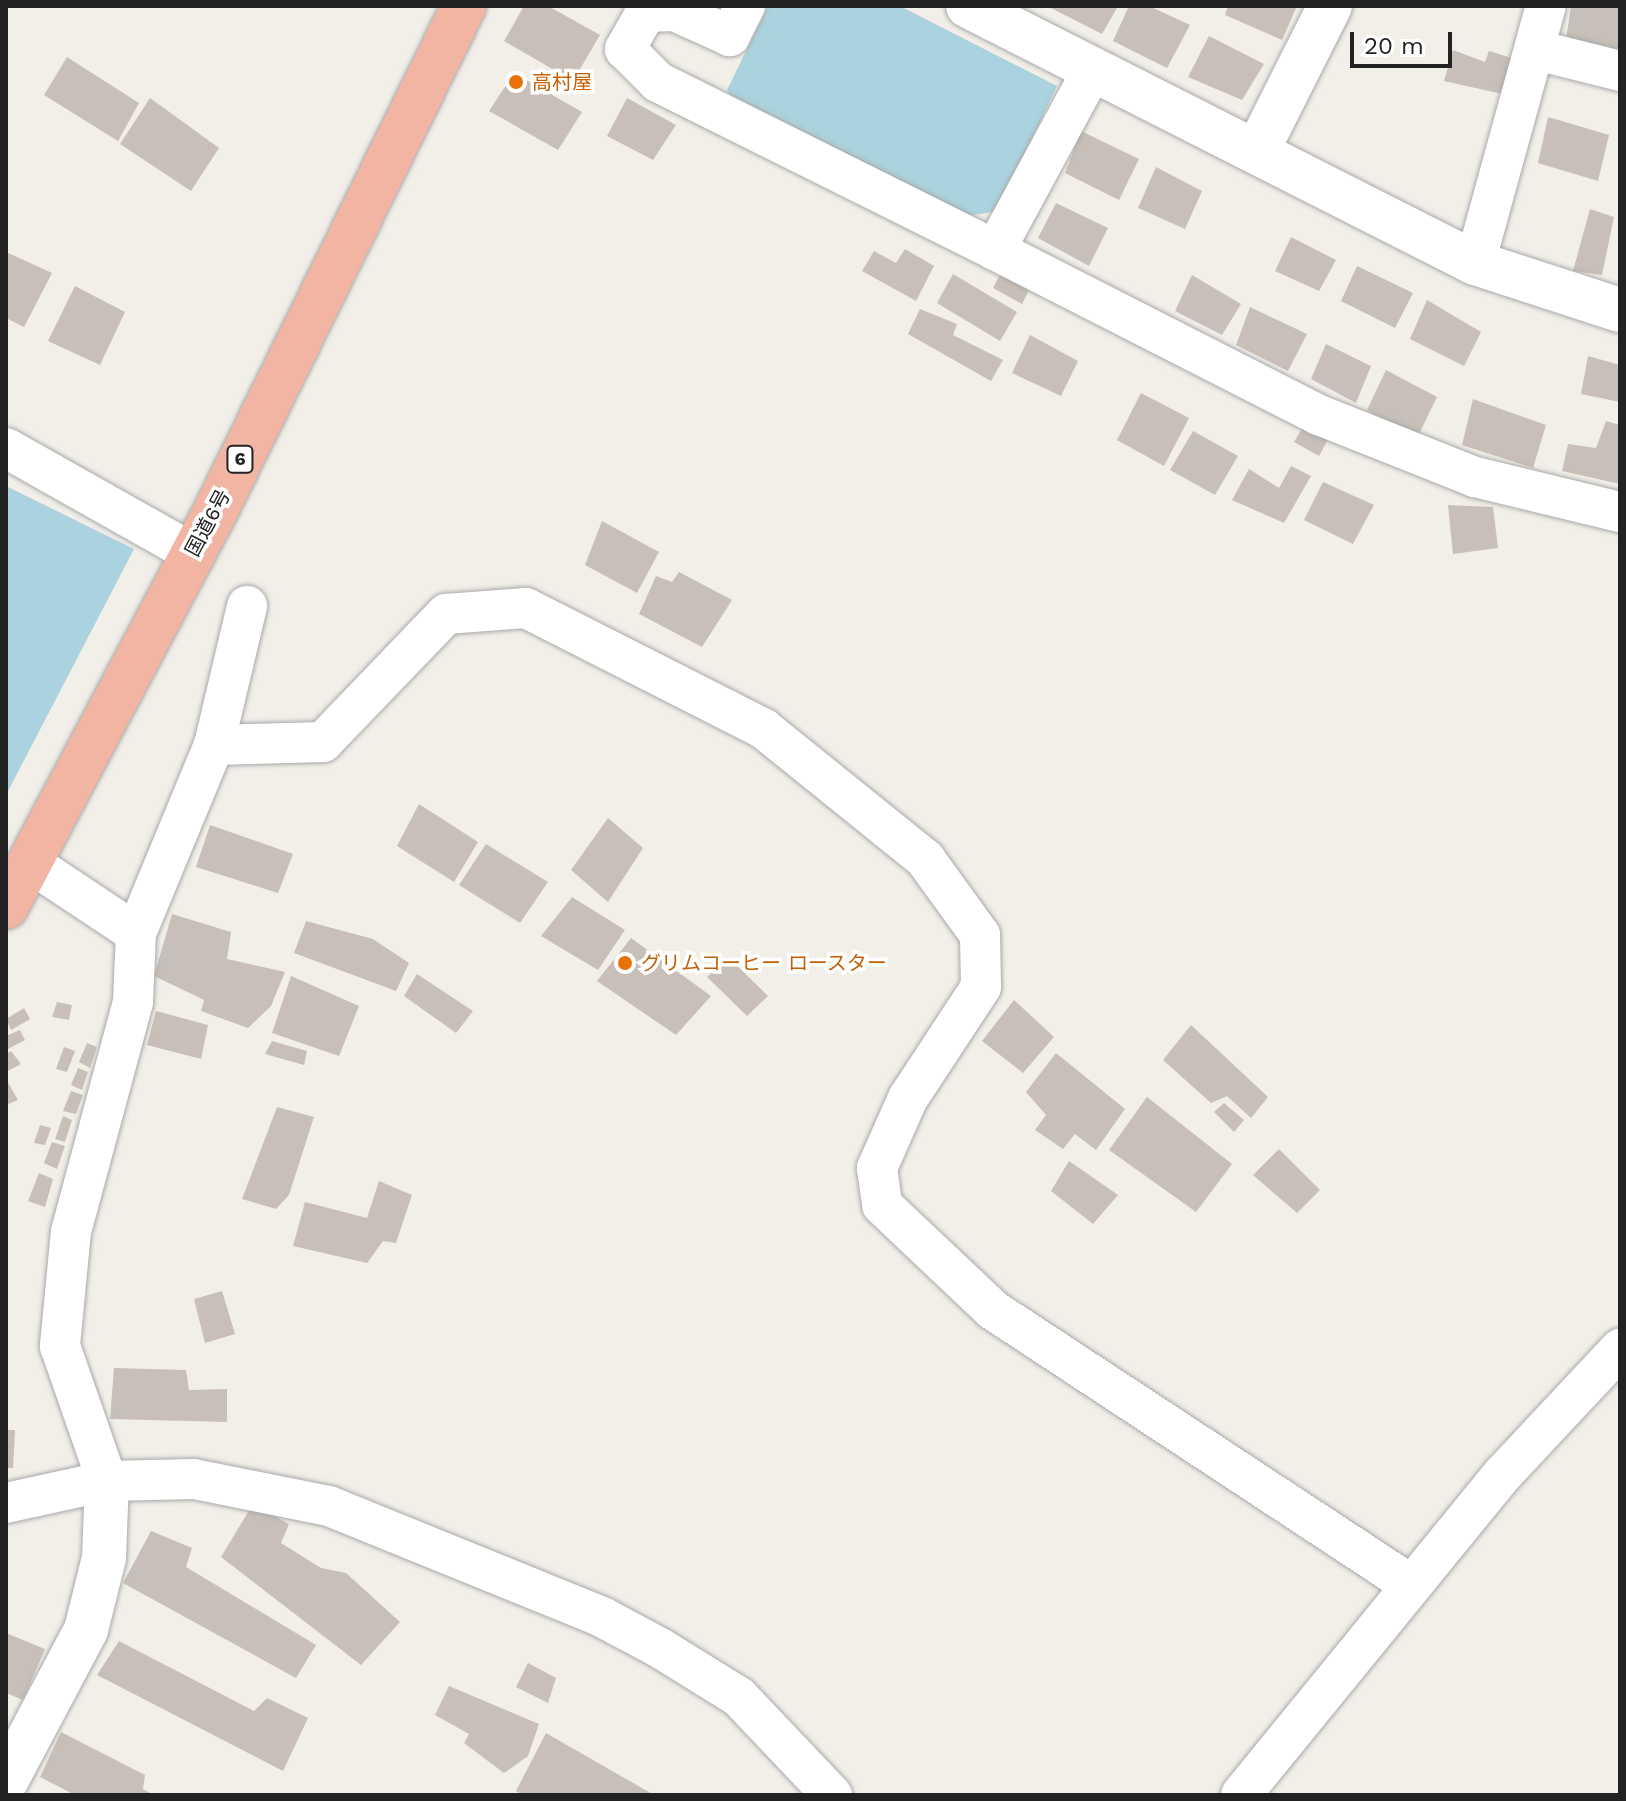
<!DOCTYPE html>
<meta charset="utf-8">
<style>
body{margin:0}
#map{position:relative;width:1626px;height:1801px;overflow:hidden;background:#f2efe9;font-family:"Work Sans","Noto Sans JP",sans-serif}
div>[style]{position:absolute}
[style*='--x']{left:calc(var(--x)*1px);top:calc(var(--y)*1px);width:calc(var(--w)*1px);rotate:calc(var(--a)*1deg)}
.water>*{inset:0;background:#aad3df}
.building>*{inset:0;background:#c7bfb8}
.roads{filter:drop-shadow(0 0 2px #a9a9a9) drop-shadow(0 0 2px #a9a9a9)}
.minor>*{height:40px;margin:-20px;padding:0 20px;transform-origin:20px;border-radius:20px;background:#fff}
.tertiary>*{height:44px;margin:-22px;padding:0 22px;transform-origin:22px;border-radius:22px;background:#fff}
.trunk>*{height:44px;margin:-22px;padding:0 22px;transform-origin:22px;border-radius:22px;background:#f2b4a3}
.dots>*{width:22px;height:22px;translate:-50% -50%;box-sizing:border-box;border:4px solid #fff;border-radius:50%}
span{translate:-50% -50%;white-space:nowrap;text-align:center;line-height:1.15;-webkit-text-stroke:7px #fff;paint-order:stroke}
.shield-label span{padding:2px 6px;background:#fff;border:2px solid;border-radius:6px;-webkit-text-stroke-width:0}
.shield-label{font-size:18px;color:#222;font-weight:700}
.food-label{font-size:20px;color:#c56008}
.left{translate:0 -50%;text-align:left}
.street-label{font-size:20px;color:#222}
.frame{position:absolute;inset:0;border:8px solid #222;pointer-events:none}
.scale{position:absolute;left:1350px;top:32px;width:102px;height:36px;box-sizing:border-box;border:4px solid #222;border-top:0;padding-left:10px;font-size:24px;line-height:28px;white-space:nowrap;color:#222;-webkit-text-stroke:6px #fff;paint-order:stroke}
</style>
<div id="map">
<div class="water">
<i style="clip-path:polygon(768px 6px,900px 6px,1057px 86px,998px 211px,962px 217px,733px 100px,727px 90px)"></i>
<i style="clip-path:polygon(6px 486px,134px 549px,6px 795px)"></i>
</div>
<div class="building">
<i style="clip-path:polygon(524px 6px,548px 6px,600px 35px,573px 81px,504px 41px)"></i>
<i style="clip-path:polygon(1047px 6px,1118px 6px,1102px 34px)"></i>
<i style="clip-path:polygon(1129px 6px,1149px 6px,1190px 25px,1167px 68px,1113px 41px)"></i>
<i style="clip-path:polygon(1228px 6px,1297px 6px,1282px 40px,1225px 15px)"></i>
<i style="clip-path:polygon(1571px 6px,1620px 6px,1620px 50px,1566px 40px)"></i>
<i style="clip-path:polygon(1209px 36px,1264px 64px,1242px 100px,1188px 77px)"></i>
<i style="clip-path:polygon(1453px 50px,1485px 62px,1489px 51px,1518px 60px,1507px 95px,1444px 81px)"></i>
<i style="clip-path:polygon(67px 57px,139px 103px,118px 141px,44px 95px)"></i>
<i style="clip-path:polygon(514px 73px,582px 112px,558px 150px,489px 111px)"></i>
<i style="clip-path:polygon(150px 98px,219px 148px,191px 191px,120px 144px)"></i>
<i style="clip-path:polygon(627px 98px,676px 125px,653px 160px,607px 136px)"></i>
<i style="clip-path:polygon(1548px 117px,1609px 135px,1598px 181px,1538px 163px)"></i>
<i style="clip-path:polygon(1081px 131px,1139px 159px,1119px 200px,1065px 173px)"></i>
<i style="clip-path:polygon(1156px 167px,1202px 191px,1185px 229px,1138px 208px)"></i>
<i style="clip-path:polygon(1056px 203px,1108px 228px,1089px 266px,1038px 238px)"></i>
<i style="clip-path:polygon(1590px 209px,1614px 217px,1602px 275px,1573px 271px)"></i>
<i style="clip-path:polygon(1291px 237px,1336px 260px,1319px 291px,1275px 271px)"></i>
<i style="clip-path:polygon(905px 249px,934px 266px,916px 301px,862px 271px,874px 251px,896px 263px)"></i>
<i style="clip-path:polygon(6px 252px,52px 273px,24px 327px,6px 318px)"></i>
<i style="clip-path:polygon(1357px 266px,1413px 293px,1395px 328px,1341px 301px)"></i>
<i style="clip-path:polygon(1003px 269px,1032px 284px,1022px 304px,993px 288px)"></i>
<i style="clip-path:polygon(953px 274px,1017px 312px,1000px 341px,937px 303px)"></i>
<i style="clip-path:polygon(1192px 275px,1241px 304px,1222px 335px,1175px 311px)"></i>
<i style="clip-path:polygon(75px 286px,125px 312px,100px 365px,48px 341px)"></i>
<i style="clip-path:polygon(1427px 300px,1481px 332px,1464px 366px,1410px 339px)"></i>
<i style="clip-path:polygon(1250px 307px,1307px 334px,1288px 371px,1236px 345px)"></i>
<i style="clip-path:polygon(920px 309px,957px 324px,953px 335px,1003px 360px,991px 381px,908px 334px)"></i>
<i style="clip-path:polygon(1030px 335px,1078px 361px,1061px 396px,1012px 373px)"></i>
<i style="clip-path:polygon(1326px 344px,1371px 366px,1356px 403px,1311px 379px)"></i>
<i style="clip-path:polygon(1588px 356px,1620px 365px,1620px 402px,1581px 394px)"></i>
<i style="clip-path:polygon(1386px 370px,1437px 397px,1417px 438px,1367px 410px)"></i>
<i style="clip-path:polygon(1141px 393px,1189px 418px,1164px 466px,1117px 440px)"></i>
<i style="clip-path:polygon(1473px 399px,1546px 425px,1533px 468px,1462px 445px)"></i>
<i style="clip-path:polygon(1606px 421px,1620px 425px,1620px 484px,1562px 471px,1568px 444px,1596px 448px)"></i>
<i style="clip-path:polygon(1304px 425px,1330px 436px,1319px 456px,1294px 442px)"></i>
<i style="clip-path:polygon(1193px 431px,1238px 456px,1215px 495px,1170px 470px)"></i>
<i style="clip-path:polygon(1291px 466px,1311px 476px,1284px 523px,1232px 500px,1249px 469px,1279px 488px)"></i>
<i style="clip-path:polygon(1323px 482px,1374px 505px,1353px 544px,1304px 520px)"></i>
<i style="clip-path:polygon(1448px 505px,1493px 507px,1498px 548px,1453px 554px)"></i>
<i style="clip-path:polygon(602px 521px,659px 552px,637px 593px,585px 565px)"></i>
<i style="clip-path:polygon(679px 572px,732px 600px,702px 647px,639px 614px,656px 576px,672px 582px)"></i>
<i style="clip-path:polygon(419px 804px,478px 842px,454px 882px,397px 846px)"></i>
<i style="clip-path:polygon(608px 818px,643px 848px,608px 902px,571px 870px)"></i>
<i style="clip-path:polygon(210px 825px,293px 854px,278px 893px,196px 867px)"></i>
<i style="clip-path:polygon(486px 844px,548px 882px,520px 923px,459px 885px)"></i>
<i style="clip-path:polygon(572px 897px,625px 930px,598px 970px,541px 936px)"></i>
<i style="clip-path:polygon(172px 914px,231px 932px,227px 959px,285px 972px,271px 1006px,248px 1028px,201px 1011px,204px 1000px,154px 976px)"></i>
<i style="clip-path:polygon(306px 921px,373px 939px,409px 963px,396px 991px,294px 953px)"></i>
<i style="clip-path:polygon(631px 938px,711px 996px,676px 1035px,597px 981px)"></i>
<i style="clip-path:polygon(728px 957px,768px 996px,747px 1016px,707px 977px)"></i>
<i style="clip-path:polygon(417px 974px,473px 1011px,456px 1033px,404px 996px)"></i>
<i style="clip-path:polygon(291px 976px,359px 1006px,339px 1056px,272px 1033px)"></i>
<i style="clip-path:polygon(1014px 1000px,1054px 1037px,1023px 1073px,982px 1041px)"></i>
<i style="clip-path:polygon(57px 1002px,72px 1005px,69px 1020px,52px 1017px)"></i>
<i style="clip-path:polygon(24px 1008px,30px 1019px,11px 1030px,6px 1019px)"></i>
<i style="clip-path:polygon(156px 1011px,208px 1025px,201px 1059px,147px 1045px)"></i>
<i style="clip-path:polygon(1191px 1025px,1268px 1097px,1251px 1118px,1227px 1096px,1211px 1103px,1163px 1060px)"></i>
<i style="clip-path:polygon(20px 1030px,25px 1040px,8px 1049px,6px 1036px)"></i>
<i style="clip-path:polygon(272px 1041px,307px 1051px,304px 1065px,265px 1054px)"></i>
<i style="clip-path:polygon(87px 1043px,97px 1047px,90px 1068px,79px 1062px)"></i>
<i style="clip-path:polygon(64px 1047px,75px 1051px,67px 1072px,56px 1069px)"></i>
<i style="clip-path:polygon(11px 1051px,21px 1064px,6px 1072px,6px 1054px)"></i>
<i style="clip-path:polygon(1056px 1053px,1125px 1109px,1096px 1150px,1075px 1134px,1063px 1149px,1035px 1130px,1046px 1115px,1026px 1092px)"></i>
<i style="clip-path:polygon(78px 1068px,88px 1072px,82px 1090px,71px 1085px)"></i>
<i style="clip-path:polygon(6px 1079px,18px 1100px,6px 1105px)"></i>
<i style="clip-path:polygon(71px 1091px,83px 1095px,76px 1114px,63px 1111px)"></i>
<i style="clip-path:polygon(1147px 1097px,1232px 1164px,1196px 1212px,1109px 1150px)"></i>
<i style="clip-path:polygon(1224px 1103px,1244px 1120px,1234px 1132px,1214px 1112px)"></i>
<i style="clip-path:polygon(277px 1107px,314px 1117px,289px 1195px,276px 1209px,242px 1199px)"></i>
<i style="clip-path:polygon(63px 1116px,72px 1120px,65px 1142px,55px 1139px)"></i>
<i style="clip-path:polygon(40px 1125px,51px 1128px,45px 1145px,34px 1143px)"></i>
<i style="clip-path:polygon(52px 1142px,65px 1146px,57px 1169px,44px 1163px)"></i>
<i style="clip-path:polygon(1279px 1149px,1320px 1190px,1297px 1213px,1253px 1175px)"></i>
<i style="clip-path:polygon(1069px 1161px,1118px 1195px,1093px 1224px,1051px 1191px)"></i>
<i style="clip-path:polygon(39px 1173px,53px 1179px,45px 1207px,28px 1201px)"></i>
<i style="clip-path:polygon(379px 1181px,412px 1195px,396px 1243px,383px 1241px,367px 1263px,293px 1246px,305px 1202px,367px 1218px)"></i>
<i style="clip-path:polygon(222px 1291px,235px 1334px,205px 1343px,194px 1299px)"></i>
<i style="clip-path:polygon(114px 1368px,186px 1370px,189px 1390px,227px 1389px,227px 1422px,110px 1419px)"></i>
<i style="clip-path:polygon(6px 1430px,15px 1430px,13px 1468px,6px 1468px)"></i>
<i style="clip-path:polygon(253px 1504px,289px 1524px,281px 1543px,321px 1568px,346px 1573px,400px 1622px,361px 1665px,221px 1557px)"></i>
<i style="clip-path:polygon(151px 1531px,192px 1548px,186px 1567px,316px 1645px,296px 1678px,123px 1583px)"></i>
<i style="clip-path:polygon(6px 1633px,45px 1649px,23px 1700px,6px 1693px)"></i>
<i style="clip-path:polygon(119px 1641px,254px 1711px,267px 1698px,308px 1718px,283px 1771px,97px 1675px)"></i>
<i style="clip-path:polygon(528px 1663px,556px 1678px,548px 1703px,516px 1687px)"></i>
<i style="clip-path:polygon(449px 1686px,539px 1724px,528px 1756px,504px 1773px,464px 1743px,469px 1734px,435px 1715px)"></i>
<i style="clip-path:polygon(61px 1732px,145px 1775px,143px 1789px,154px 1795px,75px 1795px,40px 1777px)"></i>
<i style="clip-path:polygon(546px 1733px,654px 1795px,523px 1795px,516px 1791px)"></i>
</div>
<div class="roads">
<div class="minor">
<i style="--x:745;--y:6;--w:34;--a:117"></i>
<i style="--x:730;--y:36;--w:61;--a:-155.9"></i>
<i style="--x:674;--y:11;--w:28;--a:178"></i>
<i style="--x:646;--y:12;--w:43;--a:119.6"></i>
<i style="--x:625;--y:49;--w:47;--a:45"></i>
<i style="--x:658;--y:82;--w:377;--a:26.5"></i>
<i style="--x:1536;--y:50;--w:87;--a:14"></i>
<i style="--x:1093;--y:69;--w:206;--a:118.4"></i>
<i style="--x:995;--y:250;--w:364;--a:27"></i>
<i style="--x:1319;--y:415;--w:168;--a:21.7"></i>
<i style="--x:1475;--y:477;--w:149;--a:13.6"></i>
<i style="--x:1475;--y:263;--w:267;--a:-74.6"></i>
<i style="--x:6;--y:448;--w:214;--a:29.4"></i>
<i style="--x:214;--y:745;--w:143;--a:-76.6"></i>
<i style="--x:29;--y:862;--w:128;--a:33.6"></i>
<i style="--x:136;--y:933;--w:69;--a:92.5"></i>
<i style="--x:133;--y:1002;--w:237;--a:105.1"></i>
<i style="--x:71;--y:1231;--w:116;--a:95.5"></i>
<i style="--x:60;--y:1346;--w:143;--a:70.8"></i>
<i style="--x:136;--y:933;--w:204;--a:-67.5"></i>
<i style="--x:214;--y:745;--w:109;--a:-1.6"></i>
<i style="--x:323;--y:742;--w:178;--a:-46.1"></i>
<i style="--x:446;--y:614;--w:80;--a:-4.3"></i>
<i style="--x:526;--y:608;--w:267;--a:26.9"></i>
<i style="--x:764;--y:729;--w:207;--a:38.9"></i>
<i style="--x:925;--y:859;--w:94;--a:54.1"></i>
<i style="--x:980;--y:935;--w:52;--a:88.9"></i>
<i style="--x:981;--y:987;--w:133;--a:123.3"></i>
<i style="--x:908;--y:1098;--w:77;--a:113.9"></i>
<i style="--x:877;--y:1168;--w:37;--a:82"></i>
<i style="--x:882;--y:1205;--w:153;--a:43.4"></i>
<i style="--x:993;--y:1310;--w:500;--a:33.34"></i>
<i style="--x:6;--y:1503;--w:103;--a:-12.3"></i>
<i style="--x:107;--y:1481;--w:87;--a:-1.3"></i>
<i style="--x:194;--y:1479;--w:138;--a:11.3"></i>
<i style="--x:329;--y:1506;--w:295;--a:22.1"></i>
<i style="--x:602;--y:1617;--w:66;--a:28.1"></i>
<i style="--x:660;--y:1648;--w:93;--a:31.8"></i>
<i style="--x:739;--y:1697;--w:135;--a:46.5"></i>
<i style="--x:1241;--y:1795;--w:413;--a:-50.8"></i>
<i style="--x:1502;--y:1475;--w:173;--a:-46.9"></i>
</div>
<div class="tertiary">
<i style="--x:968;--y:6;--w:568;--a:26.88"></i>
<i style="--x:1475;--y:263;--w:152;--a:18"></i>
<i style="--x:1257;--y:151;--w:162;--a:-63.3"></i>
<i style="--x:6;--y:1781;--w:171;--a:-62.1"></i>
<i style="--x:86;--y:1630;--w:74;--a:-76"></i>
<i style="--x:104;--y:1558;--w:77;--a:-87.8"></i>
</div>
<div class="trunk">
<i style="--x:6;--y:907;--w:454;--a:-62.1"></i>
<i style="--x:218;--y:506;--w:557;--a:-63.8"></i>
</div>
</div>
<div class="dots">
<i style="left:516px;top:82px;background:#e8710a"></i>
<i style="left:625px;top:963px;background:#e8710a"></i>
</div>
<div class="shield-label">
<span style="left:240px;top:459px">6</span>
</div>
<div class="food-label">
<span class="left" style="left:532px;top:82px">高村屋</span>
<span class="left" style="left:641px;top:963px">グリムコーヒー ロースター</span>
</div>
<div class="street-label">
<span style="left:208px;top:523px;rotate:-62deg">国道6号</span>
</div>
<div class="frame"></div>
<div class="scale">20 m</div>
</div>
